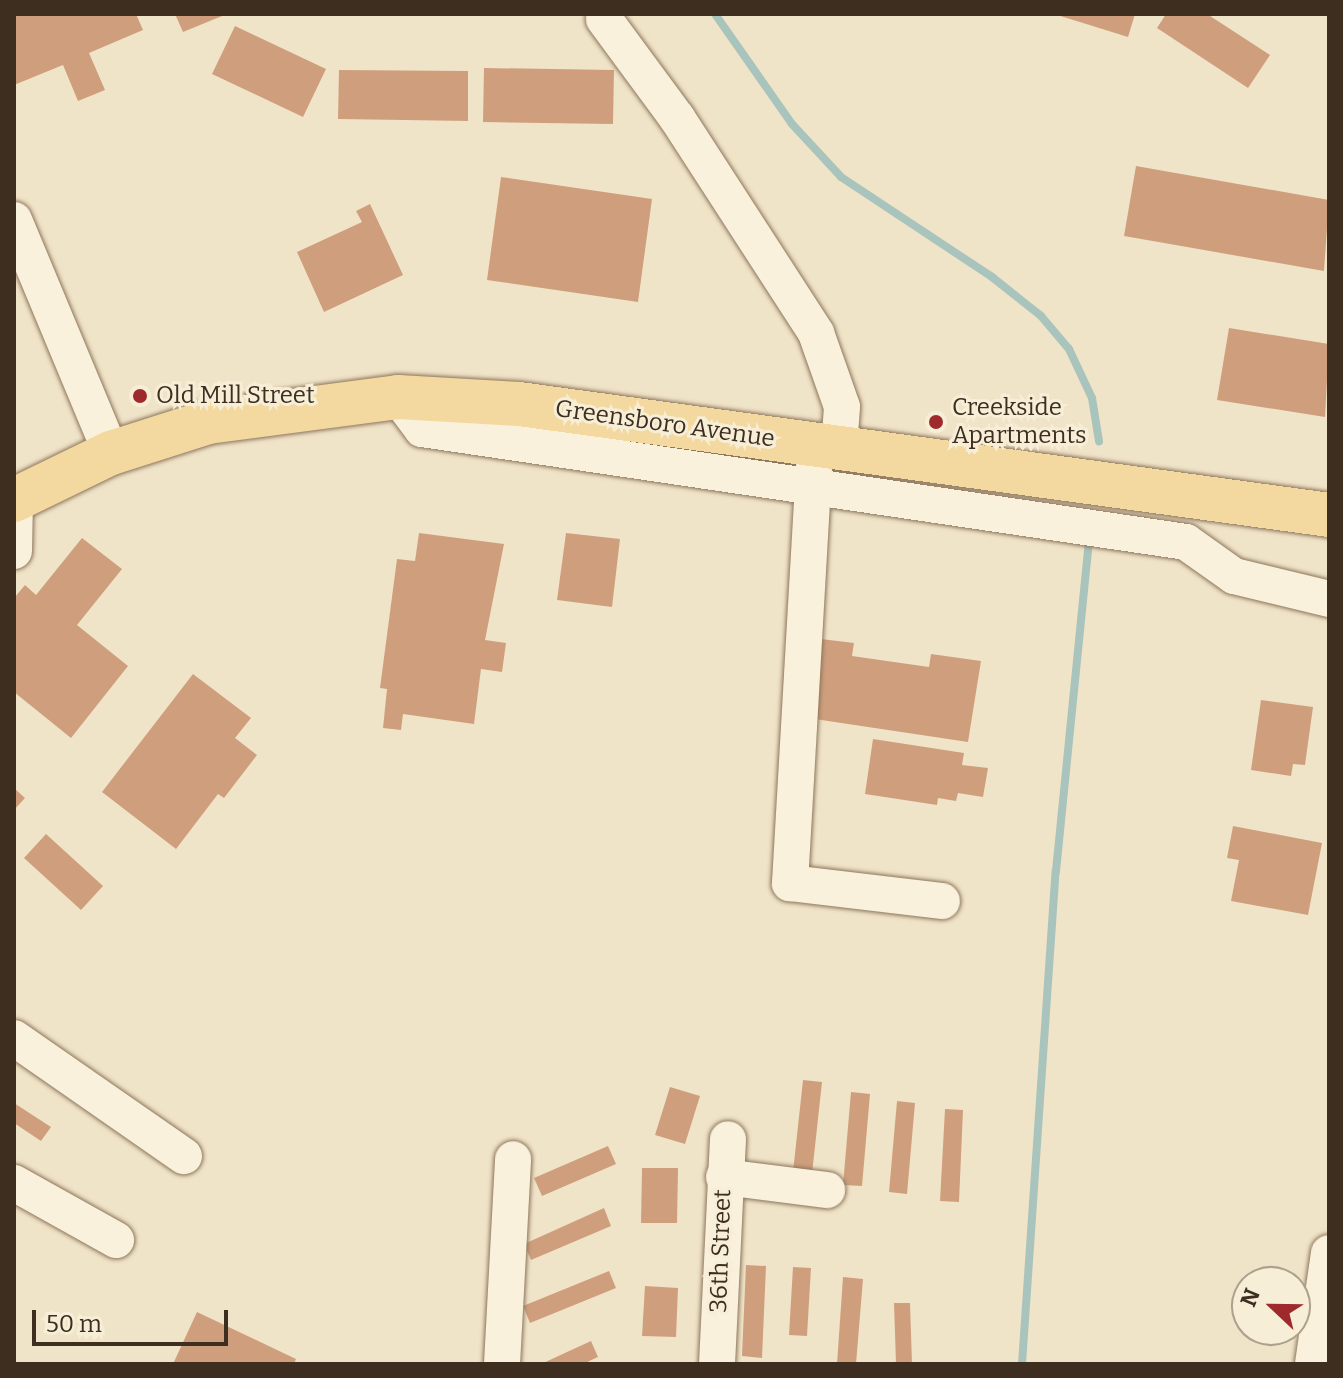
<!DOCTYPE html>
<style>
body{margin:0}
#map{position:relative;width:1343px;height:1378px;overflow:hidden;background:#f0e4c8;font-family:Bitter,serif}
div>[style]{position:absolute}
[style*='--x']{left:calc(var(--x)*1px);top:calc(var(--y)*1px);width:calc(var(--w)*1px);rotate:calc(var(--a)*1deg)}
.stream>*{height:8px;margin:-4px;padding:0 4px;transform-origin:4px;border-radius:4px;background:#a9c4bc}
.building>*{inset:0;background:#cf9f7d}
.roads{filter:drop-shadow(0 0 2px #8d765c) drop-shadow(0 0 2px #8d765c)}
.minor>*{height:36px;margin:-18px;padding:0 18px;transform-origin:18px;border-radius:18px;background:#faf1dc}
.major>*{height:44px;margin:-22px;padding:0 22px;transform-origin:22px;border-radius:22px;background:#f3d9a0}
.dots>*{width:22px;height:22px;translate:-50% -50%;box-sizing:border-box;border:4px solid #f7eed8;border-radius:50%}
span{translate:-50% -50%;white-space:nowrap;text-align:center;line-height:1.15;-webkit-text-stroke:6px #f7eed8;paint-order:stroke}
.poi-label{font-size:24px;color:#3d2e20}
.left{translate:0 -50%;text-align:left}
.street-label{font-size:24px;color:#3d2e20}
.frame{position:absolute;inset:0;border:16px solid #3d2e20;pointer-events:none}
.north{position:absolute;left:1231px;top:1266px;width:80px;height:80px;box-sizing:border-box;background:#f7eed8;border:2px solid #ada18e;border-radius:50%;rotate:292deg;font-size:22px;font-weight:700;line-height:32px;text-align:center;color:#3d2e20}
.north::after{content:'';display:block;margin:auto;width:28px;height:36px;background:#9e2a2b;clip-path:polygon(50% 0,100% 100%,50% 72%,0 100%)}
.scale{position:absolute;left:32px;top:1310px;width:196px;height:36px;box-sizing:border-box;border:4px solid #3d2e20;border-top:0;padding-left:10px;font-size:24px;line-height:28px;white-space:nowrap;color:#3d2e20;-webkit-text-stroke:6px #f7eed8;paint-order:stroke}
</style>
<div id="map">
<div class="stream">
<i style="--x:715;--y:14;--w:134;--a:55"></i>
<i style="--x:792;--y:124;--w:72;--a:47.2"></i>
<i style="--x:841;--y:177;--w:181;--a:33.5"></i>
<i style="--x:992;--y:277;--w:63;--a:38.5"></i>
<i style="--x:1041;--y:316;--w:43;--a:49.7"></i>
<i style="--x:1069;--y:349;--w:54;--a:64.9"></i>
<i style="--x:1092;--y:398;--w:44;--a:80.8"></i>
<i style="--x:1022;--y:1364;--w:494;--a:-86.1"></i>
<i style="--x:1056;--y:871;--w:335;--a:-84.3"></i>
</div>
<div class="building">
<i style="clip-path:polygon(14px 14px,136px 14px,143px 30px,89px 53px,105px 90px,78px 101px,63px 65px,14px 85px)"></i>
<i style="clip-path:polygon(175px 14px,227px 14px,183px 32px)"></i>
<i style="clip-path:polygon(1054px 14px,1135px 14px,1128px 37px)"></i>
<i style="clip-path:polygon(1166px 14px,1207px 14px,1270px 55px,1248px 88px,1157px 28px)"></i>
<i style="clip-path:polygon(235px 26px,326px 69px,303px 117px,212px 74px)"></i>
<i style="clip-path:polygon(484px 68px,614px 70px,613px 124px,483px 122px)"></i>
<i style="clip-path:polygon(339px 70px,468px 71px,468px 121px,338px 119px)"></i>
<i style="clip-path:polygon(1136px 166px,1329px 200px,1324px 271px,1124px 236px)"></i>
<i style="clip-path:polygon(501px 177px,652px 199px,638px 302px,487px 280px)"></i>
<i style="clip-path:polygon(370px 204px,403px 275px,324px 312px,297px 252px,362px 222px,356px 211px)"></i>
<i style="clip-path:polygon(1229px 328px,1329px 344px,1325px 417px,1217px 400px)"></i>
<i style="clip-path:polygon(419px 533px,504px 544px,485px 640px,506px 643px,502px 672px,481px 669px,474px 724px,403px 714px,401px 730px,383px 728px,387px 689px,380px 688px,397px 559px,415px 561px)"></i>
<i style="clip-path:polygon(566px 533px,620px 539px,612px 607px,557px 600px)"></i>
<i style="clip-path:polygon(82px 538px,122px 569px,77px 625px,128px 666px,71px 738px,14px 692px,14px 598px,25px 585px,36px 595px)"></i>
<i style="clip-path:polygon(821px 639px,854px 643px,852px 656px,929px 667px,931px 654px,981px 661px,968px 742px,808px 718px)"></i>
<i style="clip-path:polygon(193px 674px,251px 718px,235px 738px,257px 755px,224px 798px,218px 794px,176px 849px,102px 792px)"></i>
<i style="clip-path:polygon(1261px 700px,1313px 707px,1305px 765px,1293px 764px,1291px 776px,1251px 770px)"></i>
<i style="clip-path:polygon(873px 739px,964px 753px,962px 765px,988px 768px,983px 797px,958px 793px,956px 801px,938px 798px,937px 805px,865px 794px)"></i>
<i style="clip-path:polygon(14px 788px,25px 798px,14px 810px)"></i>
<i style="clip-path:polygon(1233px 826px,1322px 843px,1308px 915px,1231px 901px,1239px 860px,1227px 858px)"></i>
<i style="clip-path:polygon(46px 834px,103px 886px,81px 910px,24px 858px)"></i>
<i style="clip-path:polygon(803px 1080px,822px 1082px,812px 1174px,793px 1172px)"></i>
<i style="clip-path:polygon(670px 1087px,700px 1096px,685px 1144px,655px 1135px)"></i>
<i style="clip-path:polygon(851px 1092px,870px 1094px,862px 1186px,843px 1185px)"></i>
<i style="clip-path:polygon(897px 1101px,915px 1103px,907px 1194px,889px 1192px)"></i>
<i style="clip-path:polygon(14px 1103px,51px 1127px,41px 1141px,14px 1123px)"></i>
<i style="clip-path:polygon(945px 1109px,963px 1110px,959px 1202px,940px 1201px)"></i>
<i style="clip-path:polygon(608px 1146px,616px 1164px,542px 1196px,534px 1178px)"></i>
<i style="clip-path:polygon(642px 1168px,678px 1168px,677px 1223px,641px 1223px)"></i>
<i style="clip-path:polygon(604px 1208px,611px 1226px,531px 1260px,524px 1244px)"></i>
<i style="clip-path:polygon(746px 1265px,766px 1266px,762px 1358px,742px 1356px)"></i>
<i style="clip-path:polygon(793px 1267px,811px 1268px,807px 1336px,789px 1335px)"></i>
<i style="clip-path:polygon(609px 1271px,616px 1288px,530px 1323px,523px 1306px)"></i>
<i style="clip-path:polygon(843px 1277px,863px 1279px,856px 1364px,837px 1364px)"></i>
<i style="clip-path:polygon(645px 1286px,678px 1288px,676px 1337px,642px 1336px)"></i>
<i style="clip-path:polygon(894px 1303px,910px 1303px,912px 1364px,896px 1364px)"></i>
<i style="clip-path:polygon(197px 1312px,296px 1359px,294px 1364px,173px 1364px)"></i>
<i style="clip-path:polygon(591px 1341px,598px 1357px,583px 1364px,541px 1364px)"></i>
</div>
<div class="roads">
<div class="minor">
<i style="--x:604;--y:19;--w:123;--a:53.6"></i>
<i style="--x:677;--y:118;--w:256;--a:57.1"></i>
<i style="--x:816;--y:333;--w:78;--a:70.6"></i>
<i style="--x:842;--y:407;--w:41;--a:94.2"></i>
<i style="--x:14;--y:220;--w:252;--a:67.4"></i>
<i style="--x:398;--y:397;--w:40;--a:53"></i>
<i style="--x:422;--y:429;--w:772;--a:8.41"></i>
<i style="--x:1186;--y:542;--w:59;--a:35.3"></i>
<i style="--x:1234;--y:576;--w:98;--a:13.6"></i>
<i style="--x:814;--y:467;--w:417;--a:93.3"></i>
<i style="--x:790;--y:883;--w:153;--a:6.8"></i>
<i style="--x:14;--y:551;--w:51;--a:-88.9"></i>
<i style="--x:14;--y:1038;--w:207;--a:34.8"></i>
<i style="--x:724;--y:1177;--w:104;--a:7.2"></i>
<i style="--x:14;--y:1183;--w:117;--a:29.2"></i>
<i style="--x:502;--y:1364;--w:205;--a:-86.9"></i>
<i style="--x:717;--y:1364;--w:225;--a:-87.2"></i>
<i style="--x:1313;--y:1364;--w:112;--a:-81.8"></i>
</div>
<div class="major">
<i style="--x:14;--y:500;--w:108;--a:-25.9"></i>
<i style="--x:111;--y:453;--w:102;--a:-17.7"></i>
<i style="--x:208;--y:422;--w:192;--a:-7.5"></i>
<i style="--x:398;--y:397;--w:121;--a:3.3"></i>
<i style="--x:519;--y:404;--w:818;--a:7.8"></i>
</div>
</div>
<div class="dots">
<i style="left:140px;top:396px;background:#9e2a2b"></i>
<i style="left:936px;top:422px;background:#9e2a2b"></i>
</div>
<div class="poi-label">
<span class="left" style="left:156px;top:396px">Old Mill Street</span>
<span class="left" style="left:952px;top:422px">Creekside<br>Apartments</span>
</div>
<div class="street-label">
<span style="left:665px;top:424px;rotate:8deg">Greensboro Avenue</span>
<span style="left:721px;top:1251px;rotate:-88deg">36th Street</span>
</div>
<div class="frame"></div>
<div class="north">N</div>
<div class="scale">50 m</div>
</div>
